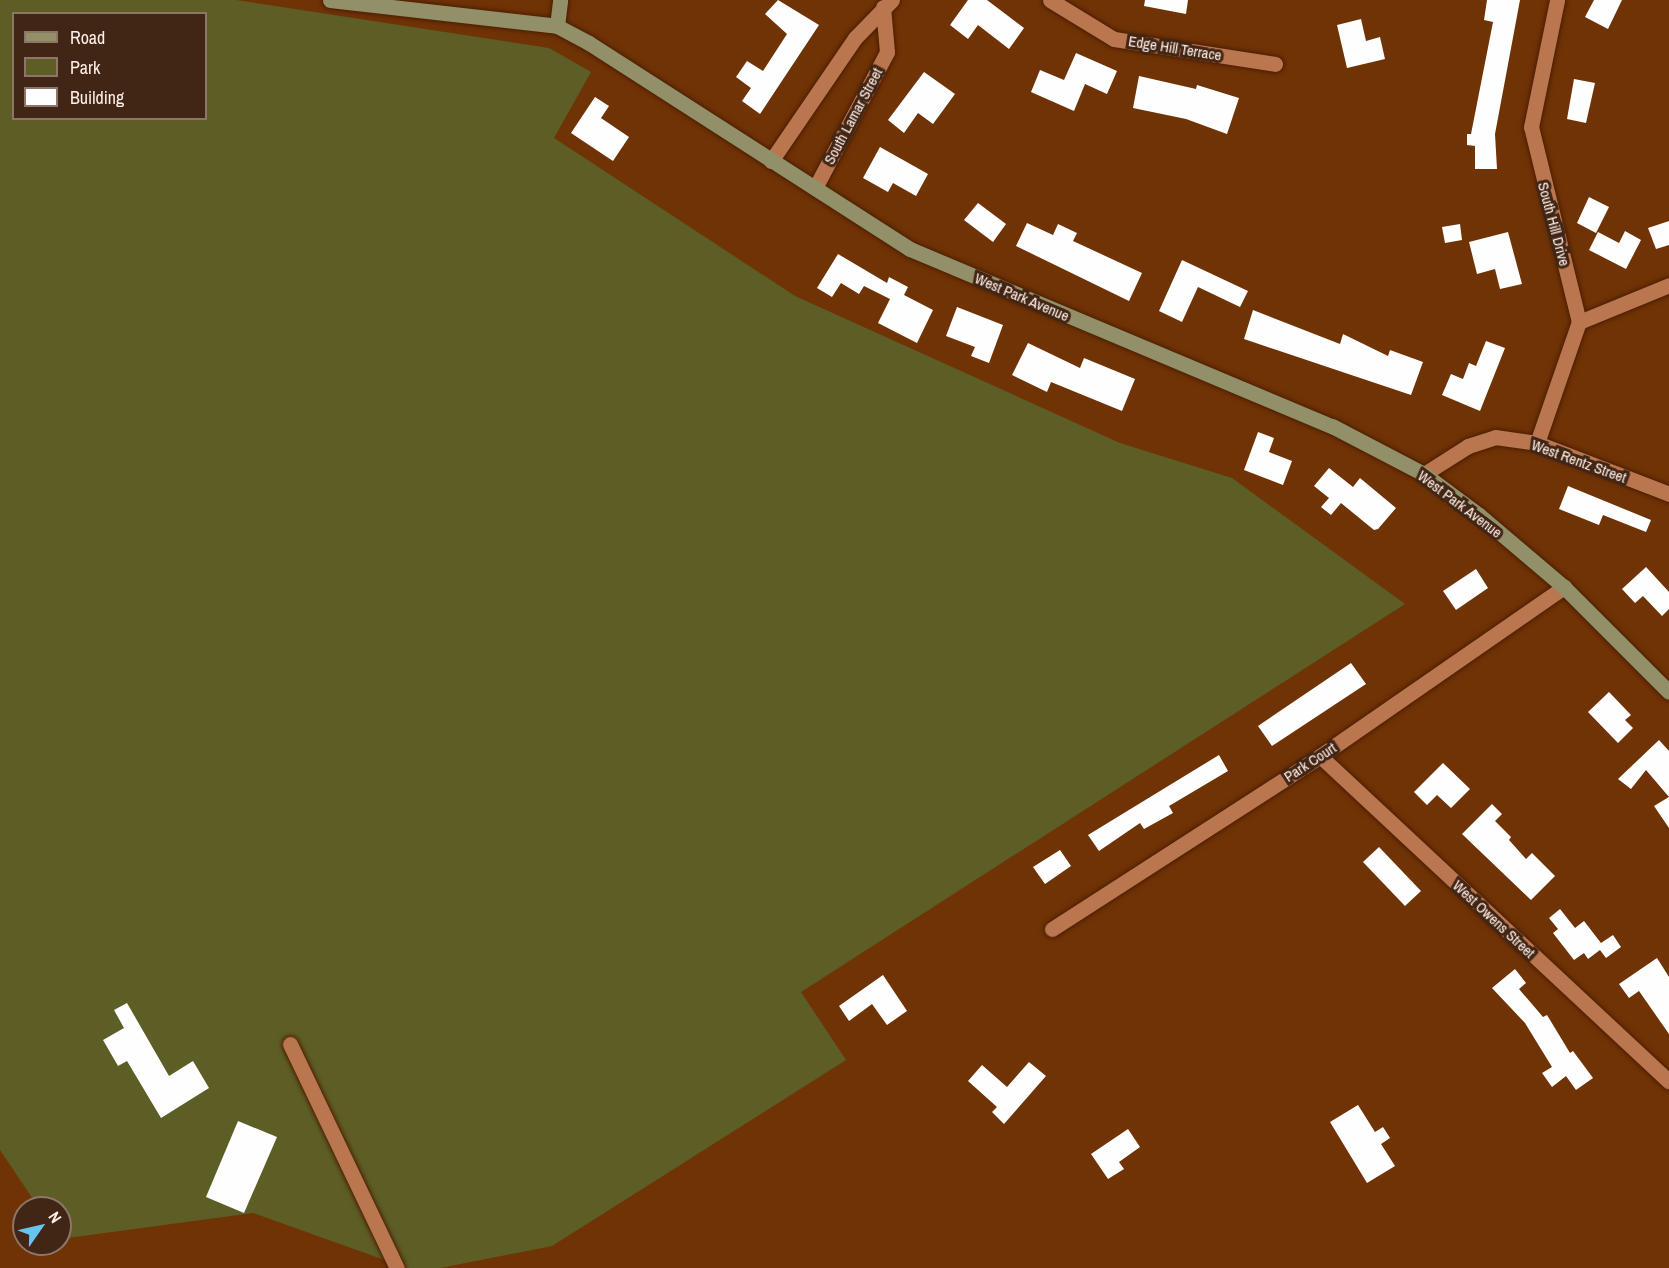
<!DOCTYPE html>
<style>
body{margin:0}
#map{position:relative;width:1669px;height:1268px;overflow:hidden;background:#703306;font-family:"Archivo Narrow",sans-serif}
div>[style]{position:absolute}
[style*='--x']{left:calc(var(--x)*1px);top:calc(var(--y)*1px);width:calc(var(--w)*1px);rotate:calc(var(--a)*1deg)}
.green>*{inset:0;background:#5d5e25}
.building>*{inset:0;background:#fefefe}
.roads{filter:drop-shadow(0 0 2px #4c1e00) drop-shadow(0 0 2px #4c1e00)}
.street>*{height:15px;margin:-7.5px;padding:0 7.5px;transform-origin:7.5px;border-radius:7.5px;background:#ba764f}
.secondary>*{height:15px;margin:-7.5px;padding:0 7.5px;transform-origin:7.5px;border-radius:7.5px;background:#919068}
span{translate:-50% -50%;white-space:nowrap;text-align:center;line-height:1.15;-webkit-text-stroke:6px #412515;paint-order:stroke}
.street-label{font-size:15px;color:#ffefe7}
.legend{position:absolute;left:12px;top:12px;width:195px;height:108px;box-sizing:border-box;background:#412515;border:2px solid #8d7669;margin:0;padding:8px 10px;list-style:none;font-size:18px;color:#ffefe7}
.legend li{display:flex;align-items:center;gap:12px;height:30px}
.legend b{width:30px;border:2px solid #8d7669}
.north{position:absolute;left:12px;top:1196px;width:60px;height:60px;box-sizing:border-box;background:#412515;border:2px solid #8d7669;border-radius:50%;rotate:56deg;font-size:16px;font-weight:700;line-height:24px;text-align:center;color:#ffefe7}
.north::after{content:'';display:block;margin:auto;width:21px;height:27px;background:#66c4ef;clip-path:polygon(50% 0,100% 100%,50% 72%,0 100%)}
</style>
<div id="map">
<div class="green">
<i style="clip-path:polygon(evenodd,0 0,236px 0,549px 48px,591px 72px,554px 138px,795px 296px,1120px 443px,1232px 478px,1405px 604px,801px 992px,846px 1060px,552px 1246px,440px 1268px,407px 1268px,253px 1213px,60px 1239px,60px 1208px,39px 1208px,0 1150px,0 0,14px 14px,206px 14px,206px 118px,14px 118px,14px 14px)"></i>
</div>
<div class="building">
<i style="clip-path:polygon(778px 0,819px 25px,760px 114px,742px 101px,751px 88px,736px 77px,747px 61px,763px 71px,787px 34px,765px 14px)"></i>
<i style="clip-path:polygon(968px 0,987px 0,1024px 28px,1009px 49px,978px 25px,968px 39px,950px 25px)"></i>
<i style="clip-path:polygon(1145px 0,1188px 0,1186px 14px,1144px 6px)"></i>
<i style="clip-path:polygon(1487px 0,1520px 0,1495px 134px,1497px 169px,1475px 169px,1475px 146px,1467px 145px,1467px 134px,1471px 134px,1493px 22px,1484px 20px)"></i>
<i style="clip-path:polygon(1594px 0,1622px 0,1608px 29px,1585px 17px)"></i>
<i style="clip-path:polygon(1361px 19px,1366px 41px,1380px 37px,1385px 59px,1347px 68px,1337px 25px)"></i>
<i style="clip-path:polygon(1076px 53px,1117px 71px,1107px 94px,1085px 84px,1074px 111px,1031px 92px,1040px 70px,1064px 80px)"></i>
<i style="clip-path:polygon(924px 72px,955px 94px,933px 124px,918px 113px,904px 133px,888px 120px)"></i>
<i style="clip-path:polygon(1139px 76px,1196px 89px,1197px 85px,1239px 98px,1227px 134px,1186px 119px,1133px 108px)"></i>
<i style="clip-path:polygon(1574px 79px,1595px 83px,1586px 123px,1567px 119px)"></i>
<i style="clip-path:polygon(595px 97px,609px 106px,601px 118px,629px 137px,613px 161px,571px 133px)"></i>
<i style="clip-path:polygon(880px 147px,928px 174px,916px 196px,893px 183px,888px 192px,863px 178px)"></i>
<i style="clip-path:polygon(1589px 197px,1609px 207px,1596px 233px,1577px 223px)"></i>
<i style="clip-path:polygon(978px 203px,1006px 224px,993px 242px,964px 220px)"></i>
<i style="clip-path:polygon(1669px 221px,1669px 245px,1656px 249px,1648px 228px)"></i>
<i style="clip-path:polygon(1027px 223px,1053px 235px,1058px 224px,1077px 233px,1073px 241px,1142px 273px,1129px 301px,1016px 246px)"></i>
<i style="clip-path:polygon(1460px 224px,1462px 240px,1445px 243px,1442px 227px)"></i>
<i style="clip-path:polygon(1625px 231px,1641px 240px,1626px 269px,1589px 250px,1598px 232px,1619px 243px)"></i>
<i style="clip-path:polygon(1508px 232px,1522px 284px,1500px 289px,1495px 269px,1477px 274px,1469px 242px)"></i>
<i style="clip-path:polygon(838px 254px,887px 283px,889px 277px,908px 287px,904px 295px,933px 310px,917px 343px,878px 323px,890px 299px,864px 286px,859px 294px,841px 283px,832px 297px,817px 288px)"></i>
<i style="clip-path:polygon(1182px 260px,1248px 291px,1240px 307px,1198px 287px,1182px 322px,1159px 311px)"></i>
<i style="clip-path:polygon(957px 307px,1003px 325px,989px 363px,971px 356px,975px 347px,946px 336px)"></i>
<i style="clip-path:polygon(1253px 310px,1340px 344px,1343px 334px,1388px 356px,1390px 350px,1423px 362px,1411px 395px,1244px 339px)"></i>
<i style="clip-path:polygon(1486px 341px,1505px 348px,1480px 411px,1442px 395px,1451px 374px,1463px 379px,1469px 363px,1476px 366px)"></i>
<i style="clip-path:polygon(1028px 343px,1080px 368px,1084px 358px,1135px 379px,1122px 411px,1051px 382px,1047px 392px,1012px 375px)"></i>
<i style="clip-path:polygon(1258px 432px,1274px 438px,1269px 452px,1292px 461px,1283px 485px,1244px 470px)"></i>
<i style="clip-path:polygon(1329px 468px,1353px 487px,1360px 478px,1396px 508px,1378px 529px,1374px 530px,1341px 503px,1331px 515px,1321px 507px,1329px 498px,1314px 486px)"></i>
<i style="clip-path:polygon(1568px 486px,1651px 520px,1646px 532px,1603px 515px,1599px 525px,1559px 509px)"></i>
<i style="clip-path:polygon(1646px 567px,1669px 592px,1669px 609px,1662px 616px,1643px 596px,1635px 603px,1622px 589px)"></i>
<i style="clip-path:polygon(1476px 569px,1488px 588px,1456px 610px,1443px 591px)"></i>
<i style="clip-path:polygon(1351px 663px,1366px 684px,1272px 746px,1258px 726px)"></i>
<i style="clip-path:polygon(1609px 692px,1631px 715px,1625px 720px,1633px 728px,1618px 743px,1588px 712px)"></i>
<i style="clip-path:polygon(1659px 740px,1669px 751px,1669px 828px,1654px 806px,1669px 797px,1646px 770px,1631px 789px,1618px 779px)"></i>
<i style="clip-path:polygon(1219px 755px,1228px 771px,1169px 806px,1173px 813px,1144px 829px,1140px 823px,1099px 851px,1088px 835px)"></i>
<i style="clip-path:polygon(1443px 763px,1470px 789px,1451px 808px,1437px 795px,1427px 805px,1414px 792px)"></i>
<i style="clip-path:polygon(1492px 804px,1502px 814px,1495px 821px,1511px 837px,1509px 840px,1526px 859px,1532px 853px,1555px 876px,1531px 900px,1462px 834px)"></i>
<i style="clip-path:polygon(1379px 847px,1421px 891px,1405px 906px,1363px 862px)"></i>
<i style="clip-path:polygon(1060px 850px,1071px 866px,1045px 884px,1033px 867px)"></i>
<i style="clip-path:polygon(1560px 909px,1575px 928px,1584px 921px,1601px 943px,1613px 935px,1621px 947px,1606px 958px,1600px 950px,1588px 959px,1584px 953px,1574px 960px,1553px 933px,1558px 929px,1549px 918px)"></i>
<i style="clip-path:polygon(1657px 958px,1669px 977px,1669px 1034px,1639px 991px,1629px 998px,1619px 984px)"></i>
<i style="clip-path:polygon(1515px 969px,1526px 983px,1519px 989px,1543px 1017px,1547px 1015px,1570px 1053px,1573px 1051px,1593px 1078px,1576px 1090px,1566px 1076px,1552px 1087px,1542px 1073px,1552px 1067px,1525px 1023px,1492px 988px)"></i>
<i style="clip-path:polygon(883px 975px,907px 1011px,887px 1025px,872px 1004px,849px 1021px,839px 1006px)"></i>
<i style="clip-path:polygon(127px 1003px,169px 1076px,193px 1061px,209px 1088px,161px 1118px,127px 1061px,118px 1066px,103px 1040px,124px 1028px,114px 1010px)"></i>
<i style="clip-path:polygon(1029px 1062px,1046px 1076px,1004px 1124px,992px 1112px,997px 1107px,968px 1081px,982px 1065px,1007px 1087px)"></i>
<i style="clip-path:polygon(1358px 1105px,1375px 1132px,1383px 1127px,1390px 1138px,1381px 1144px,1395px 1166px,1367px 1183px,1330px 1122px)"></i>
<i style="clip-path:polygon(238px 1121px,277px 1137px,244px 1213px,206px 1197px)"></i>
<i style="clip-path:polygon(1128px 1129px,1140px 1147px,1119px 1162px,1124px 1169px,1108px 1179px,1091px 1154px)"></i>
</div>
<div class="roads">
<div class="street">
<i style="--x:1050;--y:0;--w:75;--a:31.4"></i>
<i style="--x:1114;--y:39;--w:163;--a:8.8"></i>
<i style="--x:771;--y:161;--w:149;--a:-55.7"></i>
<i style="--x:855;--y:38;--w:53;--a:-45.8"></i>
<i style="--x:815;--y:188;--w:154;--a:-62.1"></i>
<i style="--x:887;--y:52;--w:45;--a:-95.1"></i>
<i style="--x:1579;--y:322;--w:97;--a:-22.3"></i>
<i style="--x:1537;--y:443;--w:128;--a:-70.9"></i>
<i style="--x:1579;--y:322;--w:201;--a:-103.8"></i>
<i style="--x:1531;--y:127;--w:130;--a:-78.4"></i>
<i style="--x:1424;--y:474;--w:52;--a:-32.5"></i>
<i style="--x:1468;--y:446;--w:28;--a:-18"></i>
<i style="--x:1495;--y:437;--w:42;--a:8.1"></i>
<i style="--x:1537;--y:443;--w:142;--a:21.1"></i>
<i style="--x:1320;--y:756;--w:477;--a:43"></i>
<i style="--x:1052;--y:929;--w:319;--a:-32.8"></i>
<i style="--x:1320;--y:756;--w:297;--a:-34.7"></i>
<i style="--x:290;--y:1044;--w:248;--a:64.5"></i>
</div>
<div class="secondary">
<i style="--x:330;--y:0;--w:228;--a:6.5"></i>
<i style="--x:557;--y:26;--w:36;--a:28"></i>
<i style="--x:589;--y:43;--w:381;--a:32.7"></i>
<i style="--x:910;--y:249;--w:458;--a:22.8"></i>
<i style="--x:1332;--y:426;--w:104;--a:27.6"></i>
<i style="--x:1424;--y:474;--w:69;--a:36.7"></i>
<i style="--x:1479;--y:515;--w:111;--a:40.3"></i>
<i style="--x:1564;--y:587;--w:148;--a:45"></i>
<i style="--x:557;--y:26;--w:26;--a:-83"></i>
</div>
</div>
<div class="street-label">
<span style="left:1175px;top:48px;rotate:9deg">Edge Hill Terrace</span>
<span style="left:853px;top:116px;rotate:-62deg">South Lamar Street</span>
<span style="left:1554px;top:224px;rotate:75deg">South Hill Drive</span>
<span style="left:1022px;top:297px;rotate:23deg">West Park Avenue</span>
<span style="left:1579px;top:461px;rotate:20deg">West Rentz Street</span>
<span style="left:1460px;top:504px;rotate:37deg">West Park Avenue</span>
<span style="left:1310px;top:762px;rotate:-33deg">Park Court</span>
<span style="left:1494px;top:919px;rotate:43deg">West Owens Street</span>
</div>
<ul class="legend">
<li><b style="height:8px;background:#919068"></b>Road</li>
<li><b style="height:16px;background:#5d5e25"></b>Park</li>
<li><b style="height:16px;background:#fefefe"></b>Building</li>
</ul>
<div class="north">N</div>
</div>
